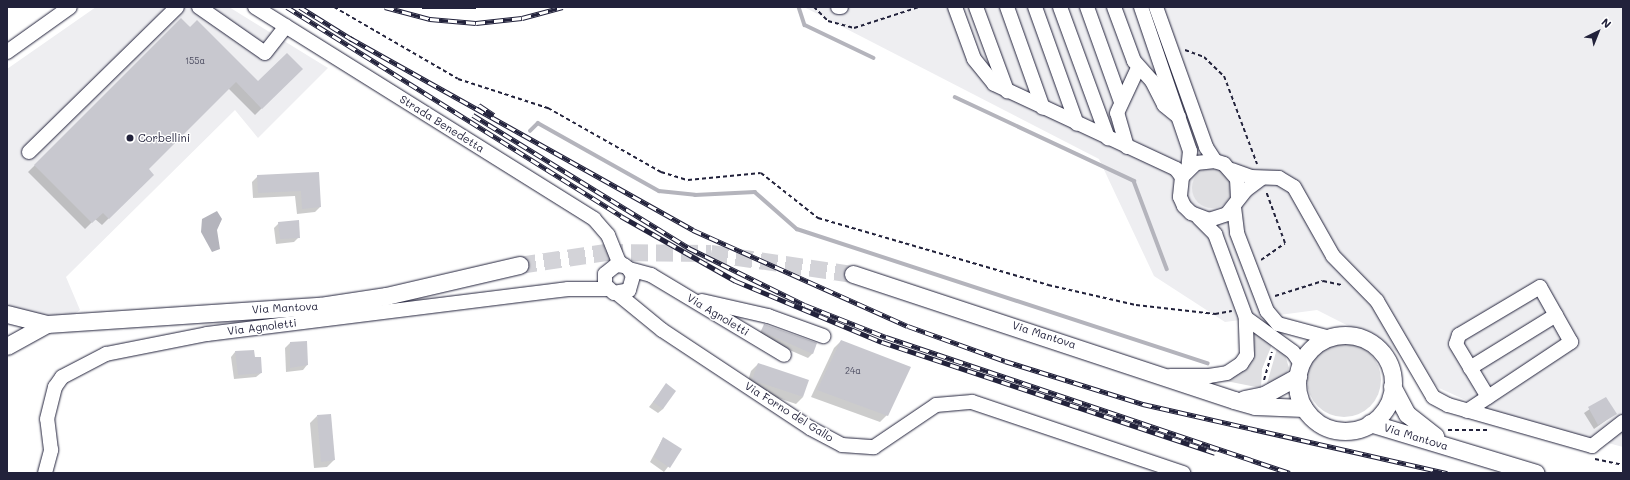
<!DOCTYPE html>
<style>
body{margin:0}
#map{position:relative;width:1630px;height:480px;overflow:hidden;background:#fff;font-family:Mali,sans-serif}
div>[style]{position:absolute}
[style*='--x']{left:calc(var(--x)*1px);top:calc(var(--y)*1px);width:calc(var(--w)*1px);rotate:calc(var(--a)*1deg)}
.built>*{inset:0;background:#eeeef1}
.green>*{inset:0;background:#dfdfe2}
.round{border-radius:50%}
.water>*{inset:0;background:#b4b4bc}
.shadow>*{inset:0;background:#0003}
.stream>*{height:3.5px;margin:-1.75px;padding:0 1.75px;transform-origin:1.75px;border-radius:1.75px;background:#b4b4bc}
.building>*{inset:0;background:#c8c8cf}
.major-tunnel>*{height:17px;margin-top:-8.5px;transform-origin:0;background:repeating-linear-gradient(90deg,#d3d3d8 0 17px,transparent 0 25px)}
.path>*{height:2px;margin-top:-1px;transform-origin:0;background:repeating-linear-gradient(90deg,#22223b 0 4px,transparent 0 7px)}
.roads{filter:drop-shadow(0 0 1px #22223b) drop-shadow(0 0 1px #22223b)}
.minor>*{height:14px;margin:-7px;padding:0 7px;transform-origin:7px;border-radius:7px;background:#fff}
.major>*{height:17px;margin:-8.5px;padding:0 8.5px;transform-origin:8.5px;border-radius:8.5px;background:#fff}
.major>.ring{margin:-8.5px;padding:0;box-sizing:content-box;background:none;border:17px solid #fff;border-radius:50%}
.rail>*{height:4.5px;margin-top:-2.25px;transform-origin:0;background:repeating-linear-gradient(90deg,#fff 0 9px,#22223b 0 18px);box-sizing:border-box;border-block:1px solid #22223b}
.dots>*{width:11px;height:11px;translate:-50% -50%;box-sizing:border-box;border:2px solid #fff;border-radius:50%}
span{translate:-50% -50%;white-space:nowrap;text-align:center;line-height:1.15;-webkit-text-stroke:3px #fff;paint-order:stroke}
.number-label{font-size:9px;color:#4c4c60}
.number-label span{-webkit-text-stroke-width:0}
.street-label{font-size:11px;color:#22223b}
.poi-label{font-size:11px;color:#22223b}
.left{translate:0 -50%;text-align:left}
.frame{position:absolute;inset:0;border:8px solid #22223b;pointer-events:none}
.north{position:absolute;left:1578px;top:12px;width:40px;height:40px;-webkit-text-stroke:3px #fff;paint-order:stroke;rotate:43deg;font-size:11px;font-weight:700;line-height:16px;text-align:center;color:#22223b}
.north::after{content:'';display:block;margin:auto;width:14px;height:18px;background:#22223b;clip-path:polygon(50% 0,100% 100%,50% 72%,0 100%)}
</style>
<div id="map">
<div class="built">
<i style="clip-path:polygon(96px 7px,229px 7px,328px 68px,258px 138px,235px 110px,66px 277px,80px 310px,73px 315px,42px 318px,7px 304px,7px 69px)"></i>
<i style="clip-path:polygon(804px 7px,1623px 7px,1623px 447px,1492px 412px,1439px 388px,1392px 348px,1317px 310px,1225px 322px,1154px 276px,1099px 159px)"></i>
</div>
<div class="green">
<i class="round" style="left:1192px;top:168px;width:40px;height:40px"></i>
<i style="clip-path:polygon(1248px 323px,1273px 342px,1262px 369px,1261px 388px,1216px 379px,1238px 370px)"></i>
<i class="round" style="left:1307px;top:343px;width:74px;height:74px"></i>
<i style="clip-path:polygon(1278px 345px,1284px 351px,1289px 368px,1286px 375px,1266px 387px)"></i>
</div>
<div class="water">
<i style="clip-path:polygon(217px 211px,222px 219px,217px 230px,220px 249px,212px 252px,201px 232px,202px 219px)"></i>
</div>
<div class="shadow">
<i style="clip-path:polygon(181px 20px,258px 82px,301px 69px,255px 115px,228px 88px,147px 169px,152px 175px,102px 225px,95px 219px,85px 229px,28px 172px)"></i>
<i style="clip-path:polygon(318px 173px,320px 207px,315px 212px,297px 214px,295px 196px,253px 198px,252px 182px,258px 176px)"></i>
<i style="clip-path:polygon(279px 223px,299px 237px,294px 242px,276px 244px,274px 228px)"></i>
<i style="clip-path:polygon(765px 325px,816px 343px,812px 354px,808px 358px,757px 336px)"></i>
<i style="clip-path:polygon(841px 341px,887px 415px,880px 422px,811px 397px,834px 348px)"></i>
<i style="clip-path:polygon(290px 343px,307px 365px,303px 370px,286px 372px,285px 348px)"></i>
<i style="clip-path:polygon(235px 352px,255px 358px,261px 373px,256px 377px,234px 379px,231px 357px)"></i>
<i style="clip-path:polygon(758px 364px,803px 397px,796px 404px,746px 387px,751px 371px)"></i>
<i style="clip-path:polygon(666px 385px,663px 409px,658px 413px,649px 407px)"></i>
<i style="clip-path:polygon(1606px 398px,1615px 414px,1594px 429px,1584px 413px)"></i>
<i style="clip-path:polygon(317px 416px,334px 460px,327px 467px,314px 468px,310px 423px)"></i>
<i style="clip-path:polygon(663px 438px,681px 450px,664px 472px,650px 462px)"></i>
</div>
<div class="stream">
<i style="--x:799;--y:7;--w:19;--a:72"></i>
<i style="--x:805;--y:25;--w:76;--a:25.6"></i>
<i style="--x:955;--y:97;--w:198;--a:25.1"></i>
<i style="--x:1134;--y:181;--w:94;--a:69.4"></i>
<i style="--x:530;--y:131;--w:11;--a:-45"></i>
<i style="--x:538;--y:123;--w:139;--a:29.3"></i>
<i style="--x:659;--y:191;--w:36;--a:6"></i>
<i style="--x:695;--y:195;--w:60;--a:-2.9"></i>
<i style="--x:755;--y:192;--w:56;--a:41.4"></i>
<i style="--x:797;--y:229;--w:432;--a:18.1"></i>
</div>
<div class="building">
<i style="clip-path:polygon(181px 18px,190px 27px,197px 20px,258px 81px,287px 53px,303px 69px,262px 109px,236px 82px,149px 169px,154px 175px,109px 219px,103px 213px,92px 223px,34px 165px)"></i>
<i style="clip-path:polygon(319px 172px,321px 207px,302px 209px,301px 191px,258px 193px,257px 175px)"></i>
<i style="clip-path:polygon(299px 220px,300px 238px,280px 239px,278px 222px)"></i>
<i style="clip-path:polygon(764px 324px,817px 343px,813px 354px,761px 331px)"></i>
<i style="clip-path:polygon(841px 340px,911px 367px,888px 416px,817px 390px)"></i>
<i style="clip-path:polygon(307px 341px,308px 365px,290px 368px,290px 342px)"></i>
<i style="clip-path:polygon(254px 350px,255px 357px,261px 357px,262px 373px,238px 375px,235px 351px)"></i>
<i style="clip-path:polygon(758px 363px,809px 380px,803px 397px,752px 380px)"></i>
<i style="clip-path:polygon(666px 383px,676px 391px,663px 409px,653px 402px)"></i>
<i style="clip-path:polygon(1606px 397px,1617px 414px,1598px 425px,1588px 407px)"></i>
<i style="clip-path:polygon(331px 414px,335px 460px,321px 462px,317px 415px)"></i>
<i style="clip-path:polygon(663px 437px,682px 449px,670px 468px,654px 457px)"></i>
</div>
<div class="major-tunnel">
<i style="--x:519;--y:265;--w:88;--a:-8.5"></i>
<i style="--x:606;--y:252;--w:105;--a:0.5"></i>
<i style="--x:711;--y:253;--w:144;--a:8.4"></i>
</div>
<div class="path">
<i style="--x:334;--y:7;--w:143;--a:30.1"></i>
<i style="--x:458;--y:79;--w:95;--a:17.9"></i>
<i style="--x:548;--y:108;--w:130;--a:29.5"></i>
<i style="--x:661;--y:172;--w:28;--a:17"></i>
<i style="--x:688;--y:180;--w:73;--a:-5.5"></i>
<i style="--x:761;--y:173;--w:73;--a:38.3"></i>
<i style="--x:818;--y:218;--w:240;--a:16.2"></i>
<i style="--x:1048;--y:285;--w:90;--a:12.8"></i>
<i style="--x:1136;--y:305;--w:80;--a:6.5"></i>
<i style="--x:1215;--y:314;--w:17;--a:-10"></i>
<i style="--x:814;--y:7;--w:20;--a:45"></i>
<i style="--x:828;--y:21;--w:27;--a:15"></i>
<i style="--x:854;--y:28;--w:68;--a:-17.9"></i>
<i style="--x:1185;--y:50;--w:20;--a:20"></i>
<i style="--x:1204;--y:57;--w:28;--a:44"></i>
<i style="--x:1224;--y:76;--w:94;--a:69.4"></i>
<i style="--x:1261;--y:260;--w:29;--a:-35"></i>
<i style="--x:1285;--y:243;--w:55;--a:-110.1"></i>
<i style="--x:1275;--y:296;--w:50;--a:-17.4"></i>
<i style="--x:1323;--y:281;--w:19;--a:12"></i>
<i style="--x:1264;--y:380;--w:29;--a:-74"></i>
<i style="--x:1448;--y:430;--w:41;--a:0"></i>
<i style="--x:1595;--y:459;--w:29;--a:12"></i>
</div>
<div class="roads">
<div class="minor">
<i style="--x:199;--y:7;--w:80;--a:34.9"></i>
<i style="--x:265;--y:53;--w:34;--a:-52"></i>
<i style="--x:255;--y:7;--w:400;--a:32"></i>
<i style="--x:594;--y:219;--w:21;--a:49"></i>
<i style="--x:608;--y:235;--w:29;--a:68"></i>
<i style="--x:619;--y:262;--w:7;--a:34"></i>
<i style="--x:625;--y:266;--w:5;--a:37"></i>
<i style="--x:629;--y:269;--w:8;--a:60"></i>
<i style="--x:633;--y:276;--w:15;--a:106"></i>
<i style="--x:629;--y:290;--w:15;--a:169"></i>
<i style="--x:614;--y:293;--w:12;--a:-138"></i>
<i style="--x:605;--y:285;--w:11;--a:-90"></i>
<i style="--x:605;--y:274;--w:14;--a:-39"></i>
<i style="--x:616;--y:265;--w:9;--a:6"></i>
<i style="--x:838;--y:7;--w:3;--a:0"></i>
<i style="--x:955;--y:7;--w:55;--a:69.9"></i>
<i style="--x:974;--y:59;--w:32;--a:51"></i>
<i style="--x:994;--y:84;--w:201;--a:25"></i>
<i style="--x:1176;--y:169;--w:10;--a:53"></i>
<i style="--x:976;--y:7;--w:90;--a:69.7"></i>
<i style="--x:1007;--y:7;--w:107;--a:70.4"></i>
<i style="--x:1035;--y:7;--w:124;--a:70.3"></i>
<i style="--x:1060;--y:7;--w:140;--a:69.9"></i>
<i style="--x:1087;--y:7;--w:101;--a:70.3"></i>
<i style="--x:1114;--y:7;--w:58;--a:69.7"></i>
<i style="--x:1134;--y:61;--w:27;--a:48"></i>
<i style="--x:1152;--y:81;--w:27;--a:63"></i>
<i style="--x:1164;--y:105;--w:19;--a:39"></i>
<i style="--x:1141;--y:7;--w:152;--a:71.2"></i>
<i style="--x:1190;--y:151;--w:18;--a:96"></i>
<i style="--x:1156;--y:7;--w:149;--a:70.3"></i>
<i style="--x:1206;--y:147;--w:17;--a:57"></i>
<i style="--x:7;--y:52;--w:77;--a:-35.5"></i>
<i style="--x:1127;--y:147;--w:35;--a:-106"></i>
<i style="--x:1117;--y:113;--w:50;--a:-65"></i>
<i style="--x:29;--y:152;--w:207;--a:-44.4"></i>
<i style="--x:1232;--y:170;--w:20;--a:20"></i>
<i style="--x:1251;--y:177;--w:28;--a:2"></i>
<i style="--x:1279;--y:178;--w:17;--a:31"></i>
<i style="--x:1294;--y:187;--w:79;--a:60.5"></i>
<i style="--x:1333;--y:256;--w:63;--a:45.6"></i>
<i style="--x:1377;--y:301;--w:111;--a:59.7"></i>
<i style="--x:1433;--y:397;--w:17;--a:28"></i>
<i style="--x:1448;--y:405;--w:150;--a:15.9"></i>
<i style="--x:1592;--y:446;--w:39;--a:-38"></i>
<i style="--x:1238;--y:198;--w:19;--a:-93"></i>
<i style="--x:1237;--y:179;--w:20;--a:-131"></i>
<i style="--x:1224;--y:164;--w:9;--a:-162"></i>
<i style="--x:1215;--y:161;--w:19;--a:174"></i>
<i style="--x:1196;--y:163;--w:20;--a:135"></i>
<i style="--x:1182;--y:177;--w:20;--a:96"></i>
<i style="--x:1180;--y:197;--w:10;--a:66"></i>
<i style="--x:1184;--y:206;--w:10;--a:45"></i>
<i style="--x:1191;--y:213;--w:19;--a:21"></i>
<i style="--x:1209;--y:220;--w:19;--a:-18"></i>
<i style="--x:1227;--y:214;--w:31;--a:-52"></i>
<i style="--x:1246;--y:190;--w:20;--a:-37"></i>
<i style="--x:1234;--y:207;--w:26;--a:83"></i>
<i style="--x:1237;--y:233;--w:84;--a:69"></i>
<i style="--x:1267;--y:311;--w:17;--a:50"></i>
<i style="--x:1278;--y:324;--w:54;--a:15.1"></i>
<i style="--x:1199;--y:218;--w:23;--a:45"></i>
<i style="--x:1215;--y:234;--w:90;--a:69.7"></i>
<i style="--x:1246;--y:318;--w:58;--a:35.9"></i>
<i style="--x:1293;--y:352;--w:14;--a:56"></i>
<i style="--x:629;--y:269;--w:23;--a:15"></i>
<i style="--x:651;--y:275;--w:155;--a:31"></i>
<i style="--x:618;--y:294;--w:57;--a:39.3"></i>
<i style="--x:662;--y:330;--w:178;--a:33.5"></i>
<i style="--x:810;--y:428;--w:36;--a:28"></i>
<i style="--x:842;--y:445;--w:32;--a:4"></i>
<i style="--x:874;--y:447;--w:75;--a:-34.1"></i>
<i style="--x:936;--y:405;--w:36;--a:-5"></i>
<i style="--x:972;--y:402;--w:223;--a:18.6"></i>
<i style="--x:702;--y:301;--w:68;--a:12.8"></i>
<i style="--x:768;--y:316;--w:59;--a:20"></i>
<i style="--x:1470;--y:368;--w:101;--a:-31.6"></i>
<i style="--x:1170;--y:376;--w:39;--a:0"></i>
<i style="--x:1209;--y:376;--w:18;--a:-9"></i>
<i style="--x:1227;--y:373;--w:17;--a:-33"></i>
<i style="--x:1241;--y:364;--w:11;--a:-56"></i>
<i style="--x:1247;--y:355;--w:37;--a:-92"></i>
<i style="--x:1467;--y:411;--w:125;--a:-33.6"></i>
<i style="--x:1571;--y:342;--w:63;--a:-119.4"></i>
<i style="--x:1540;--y:287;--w:94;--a:149.3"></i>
<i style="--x:1459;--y:335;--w:9;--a:108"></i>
<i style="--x:1456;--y:344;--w:62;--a:58.9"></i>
<i style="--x:45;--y:473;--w:24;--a:-75"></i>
<i style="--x:51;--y:450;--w:31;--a:-97"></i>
<i style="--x:47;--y:419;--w:33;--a:-76"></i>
<i style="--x:55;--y:387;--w:12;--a:-55"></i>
<i style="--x:62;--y:377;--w:50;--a:-27.6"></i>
<i style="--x:106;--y:354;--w:103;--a:-11.2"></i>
<i style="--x:207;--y:334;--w:364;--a:-7.1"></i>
<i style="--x:568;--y:289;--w:39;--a:0"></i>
</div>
<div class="major">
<i style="--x:853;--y:274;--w:401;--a:18.3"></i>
<i style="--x:1234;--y:400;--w:22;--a:16"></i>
<i style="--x:1255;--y:406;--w:49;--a:2.3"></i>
<i style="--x:7;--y:314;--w:41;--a:14"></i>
<i style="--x:47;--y:324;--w:274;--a:-3.8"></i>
<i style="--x:320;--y:306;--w:67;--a:-8.6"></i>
<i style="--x:386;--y:296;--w:137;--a:-13.1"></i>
<i class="ring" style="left:1297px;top:335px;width:79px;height:79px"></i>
<i style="--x:7;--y:346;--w:43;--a:-28.9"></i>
<i style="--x:1392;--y:386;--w:32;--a:62"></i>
<i style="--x:1407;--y:414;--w:36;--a:38"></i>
<i style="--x:1244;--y:399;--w:20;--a:-11"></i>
<i style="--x:1264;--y:395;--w:39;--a:-29"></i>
<i style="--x:1370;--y:423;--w:173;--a:16.8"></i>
</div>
</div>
<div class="rail">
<i style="--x:287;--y:7;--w:394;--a:32"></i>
<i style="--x:621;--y:216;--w:132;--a:29.5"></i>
<i style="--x:736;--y:281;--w:158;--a:22.7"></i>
<i style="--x:882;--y:342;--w:351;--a:18.4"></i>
<i style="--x:300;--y:7;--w:62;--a:31.9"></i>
<i style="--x:385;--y:7;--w:47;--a:14.9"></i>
<i style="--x:430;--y:19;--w:46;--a:5"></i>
<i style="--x:476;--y:23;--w:46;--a:-6.2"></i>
<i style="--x:522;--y:18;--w:42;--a:-15"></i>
<i style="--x:422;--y:7;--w:54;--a:0"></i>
<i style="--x:350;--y:38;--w:393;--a:29.2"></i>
<i style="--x:693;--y:230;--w:235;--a:24.1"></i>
<i style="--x:908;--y:326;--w:103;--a:19.8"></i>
<i style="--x:1005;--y:361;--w:145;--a:17.3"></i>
<i style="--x:1143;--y:404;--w:312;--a:12.8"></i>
<i style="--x:479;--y:105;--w:18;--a:34"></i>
<i style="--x:473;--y:115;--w:254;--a:31.6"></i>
<i style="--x:689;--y:248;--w:129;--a:26.2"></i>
<i style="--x:805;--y:305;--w:87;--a:21.6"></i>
<i style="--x:886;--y:337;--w:426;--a:18.6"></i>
</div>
<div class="dots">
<i style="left:130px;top:138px;background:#22223b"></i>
</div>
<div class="number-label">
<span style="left:195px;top:61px">155a</span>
<span style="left:853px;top:371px">24a</span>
</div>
<div class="street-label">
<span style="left:442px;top:124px;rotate:32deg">Strada Benedetta</span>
<span style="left:285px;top:308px;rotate:-3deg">Via Mantova</span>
<span style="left:718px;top:315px;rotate:31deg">Via Agnoletti</span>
<span style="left:262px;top:327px;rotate:-7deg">Via Agnoletti</span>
<span style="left:1044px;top:335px;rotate:18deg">Via Mantova</span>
<span style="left:789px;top:412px;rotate:32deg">Via Forno del Gallo</span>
<span style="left:1416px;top:437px;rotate:17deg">Via Mantova</span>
</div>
<div class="poi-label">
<span class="left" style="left:138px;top:138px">Corbellini</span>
</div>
<div class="frame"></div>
<div class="north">N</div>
</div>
